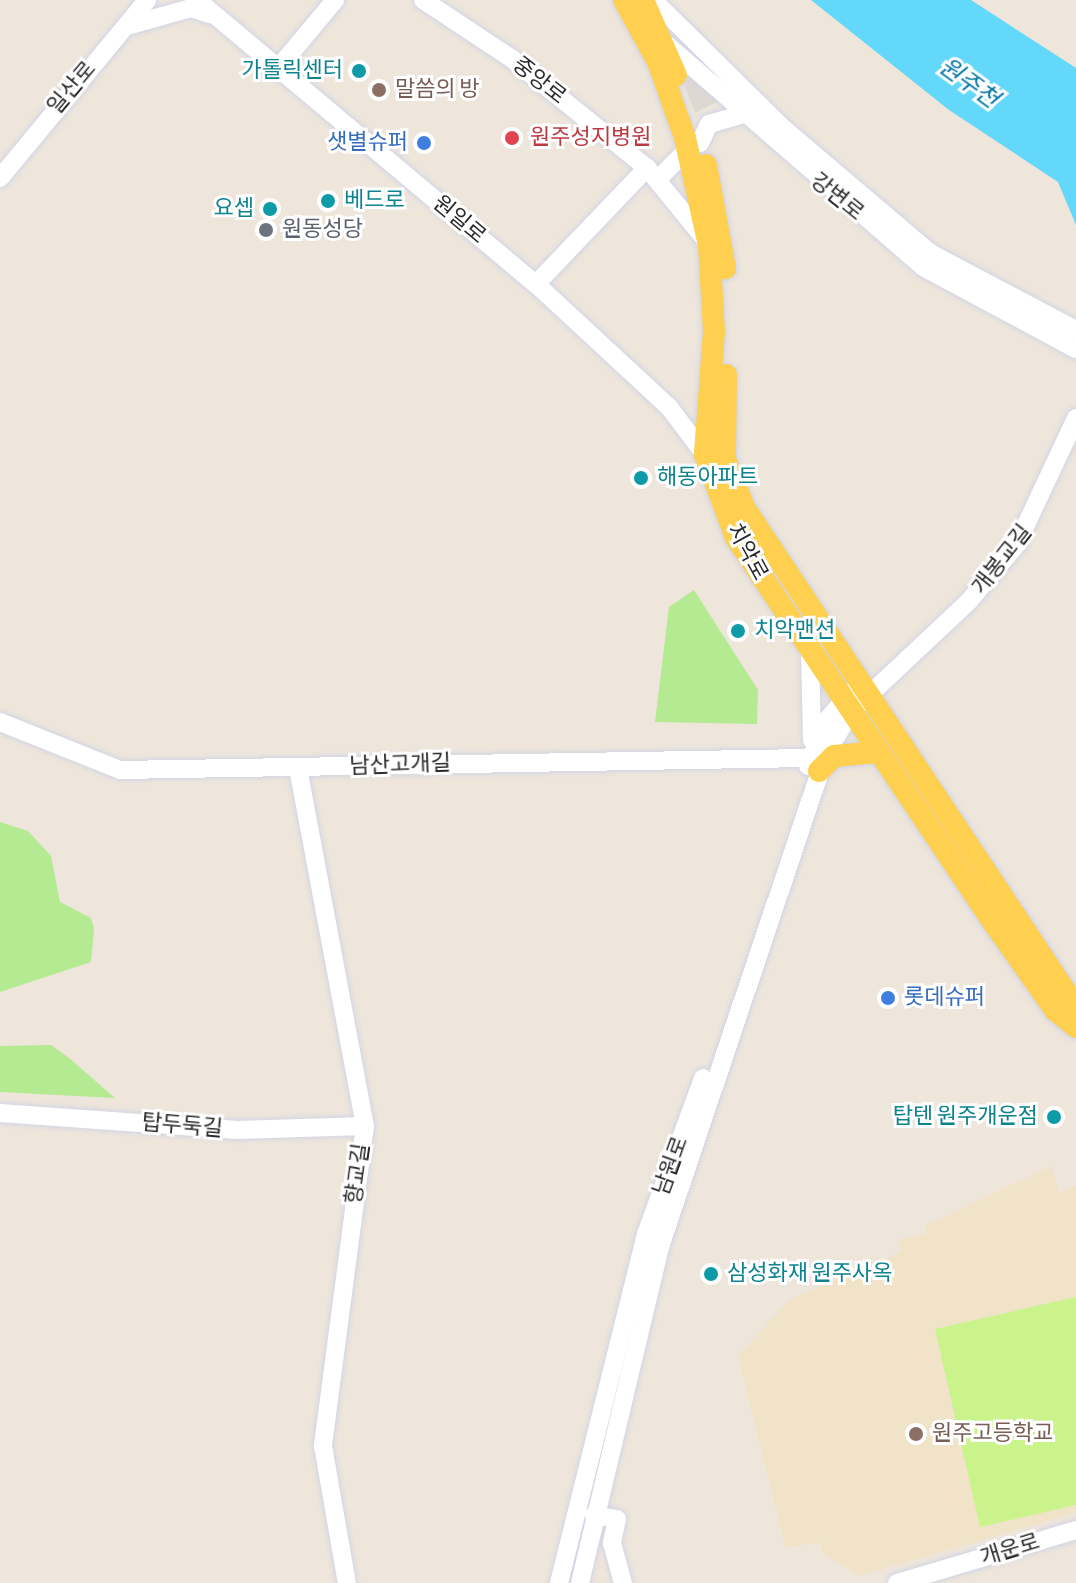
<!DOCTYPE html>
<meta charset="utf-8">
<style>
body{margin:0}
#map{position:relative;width:1076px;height:1583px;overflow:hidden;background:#eee5db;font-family:"Alegreya Sans","Noto Sans KR",sans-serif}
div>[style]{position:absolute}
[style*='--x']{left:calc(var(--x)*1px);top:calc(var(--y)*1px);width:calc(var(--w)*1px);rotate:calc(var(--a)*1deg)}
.education>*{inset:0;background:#f1e3c8}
.green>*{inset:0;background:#b3ea92}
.pitch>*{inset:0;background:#cbf38c}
.plaza>*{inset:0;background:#ded8d2}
.water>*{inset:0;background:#63d8fb}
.roads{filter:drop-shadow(0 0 2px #d0d5e5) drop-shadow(0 0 2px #d0d5e5)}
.minor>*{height:18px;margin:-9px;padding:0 9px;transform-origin:9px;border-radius:9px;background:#fff}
.major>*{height:22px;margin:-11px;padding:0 11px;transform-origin:11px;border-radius:11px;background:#ffcf4f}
.dots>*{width:22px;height:22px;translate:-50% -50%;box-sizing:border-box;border:4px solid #fff;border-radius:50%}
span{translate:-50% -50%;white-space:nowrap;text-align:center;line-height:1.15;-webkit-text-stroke:6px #fff;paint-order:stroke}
.culture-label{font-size:22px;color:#0d838f}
.right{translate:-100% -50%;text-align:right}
.left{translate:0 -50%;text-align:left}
.street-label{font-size:22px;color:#2a2a2a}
.education-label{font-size:22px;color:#785e54}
.health-label{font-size:22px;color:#be3a42}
.shop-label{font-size:22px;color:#366cbe}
.worship-label{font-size:22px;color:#5b616d}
.water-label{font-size:24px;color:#0075a9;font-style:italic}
</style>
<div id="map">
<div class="education">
<i style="clip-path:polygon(1051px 1166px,1060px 1192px,1076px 1186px,1076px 1513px,858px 1576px,823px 1553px,821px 1543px,785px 1547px,738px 1356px,789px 1300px,901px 1252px,898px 1240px,925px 1234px,925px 1226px)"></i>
</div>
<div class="green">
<i style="clip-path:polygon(694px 590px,758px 690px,757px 724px,655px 722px,669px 607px)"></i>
<i style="clip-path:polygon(0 822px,28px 831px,51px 856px,60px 902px,91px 918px,94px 929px,91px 962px,0 992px)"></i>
<i style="clip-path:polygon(51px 1045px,69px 1058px,115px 1098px,0 1092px,0 1046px)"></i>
</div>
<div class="pitch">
<i style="clip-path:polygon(1076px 1297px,1076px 1505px,980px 1527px,935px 1329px)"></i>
</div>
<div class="plaza">
<i style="clip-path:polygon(674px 59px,719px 99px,717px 102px,695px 113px)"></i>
</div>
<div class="water">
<i style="clip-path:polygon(811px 0,971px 0,1076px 68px,1076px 225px,1058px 182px,949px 110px)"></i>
</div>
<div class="roads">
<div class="minor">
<i style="--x:197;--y:0;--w:442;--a:40"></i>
<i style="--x:536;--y:284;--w:181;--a:42.8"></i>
<i style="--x:669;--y:407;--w:60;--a:53.1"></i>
<i style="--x:423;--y:0;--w:107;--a:33.5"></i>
<i style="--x:512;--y:59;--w:174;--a:38.9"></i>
<i style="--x:647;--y:168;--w:92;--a:50.8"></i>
<i style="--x:653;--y:0;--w:184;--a:44.6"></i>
<i style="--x:784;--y:129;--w:192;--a:40.3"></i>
<i style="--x:930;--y:253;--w:165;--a:27.8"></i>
<i style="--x:127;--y:26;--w:66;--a:-15.7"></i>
<i style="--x:191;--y:8;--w:20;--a:18"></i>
<i style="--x:666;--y:44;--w:340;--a:40.9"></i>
<i style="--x:923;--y:267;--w:174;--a:28.2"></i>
<i style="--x:280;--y:66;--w:86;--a:-50.2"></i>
<i style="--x:700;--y:143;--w:21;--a:-65"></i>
<i style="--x:709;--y:124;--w:35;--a:-16"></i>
<i style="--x:0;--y:178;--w:231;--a:-50.4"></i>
<i style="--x:658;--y:179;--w:41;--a:-45"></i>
<i style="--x:536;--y:284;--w:161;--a:-46.3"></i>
<i style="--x:810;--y:651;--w:89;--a:88.7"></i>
<i style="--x:0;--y:722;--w:129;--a:21.8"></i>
<i style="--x:120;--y:770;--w:690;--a:-1"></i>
<i style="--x:808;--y:766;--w:48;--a:-68.2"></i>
<i style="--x:826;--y:721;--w:38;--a:-49"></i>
<i style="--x:298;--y:768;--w:364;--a:79.4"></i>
<i style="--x:365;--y:1126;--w:323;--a:97.5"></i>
<i style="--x:323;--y:1446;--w:139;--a:80.1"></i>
<i style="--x:0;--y:1113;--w:238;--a:4.1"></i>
<i style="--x:237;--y:1130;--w:128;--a:-1.8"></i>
<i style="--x:594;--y:1515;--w:23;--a:10"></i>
<i style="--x:617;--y:1519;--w:25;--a:102"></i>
<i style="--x:612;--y:1543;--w:41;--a:74.6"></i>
<i style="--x:559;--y:1583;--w:360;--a:-76"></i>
<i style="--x:646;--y:1234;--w:166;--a:-69.9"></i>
<i style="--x:580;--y:1583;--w:349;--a:-76.6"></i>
<i style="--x:661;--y:1244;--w:520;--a:-71.39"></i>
<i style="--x:827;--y:751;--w:47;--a:-58"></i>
<i style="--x:852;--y:711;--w:161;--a:-43.2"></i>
<i style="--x:969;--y:601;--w:75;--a:-49.9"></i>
<i style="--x:1017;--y:544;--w:139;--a:-64.9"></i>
<i style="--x:897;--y:1583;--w:187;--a:-16.5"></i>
</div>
<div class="major">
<i style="--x:624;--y:0;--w:71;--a:61.3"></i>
<i style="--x:658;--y:62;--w:81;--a:70.4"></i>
<i style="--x:685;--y:138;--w:110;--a:77.4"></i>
<i style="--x:709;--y:245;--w:86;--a:86.7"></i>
<i style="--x:714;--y:331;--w:124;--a:94.2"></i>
<i style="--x:705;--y:455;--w:89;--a:69.5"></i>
<i style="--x:736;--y:538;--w:462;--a:56.2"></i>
<i style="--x:993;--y:922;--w:108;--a:54.8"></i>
<i style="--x:1055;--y:1010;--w:27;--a:39"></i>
<i style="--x:643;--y:0;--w:82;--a:66.3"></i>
<i style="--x:706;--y:165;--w:105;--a:79.5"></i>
<i style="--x:726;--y:375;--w:84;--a:90.7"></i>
<i style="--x:725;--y:459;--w:52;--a:68.4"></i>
<i style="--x:744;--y:507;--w:595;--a:56.44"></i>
<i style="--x:1073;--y:1003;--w:23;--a:85"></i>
<i style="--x:819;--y:771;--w:21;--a:-45"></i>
<i style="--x:834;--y:756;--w:45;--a:-5.1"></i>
</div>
</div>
<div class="dots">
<i style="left:359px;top:71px;background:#0f9aa8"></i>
<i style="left:379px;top:90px;background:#8d6e63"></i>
<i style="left:512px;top:138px;background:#e0444e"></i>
<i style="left:424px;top:143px;background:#3f7fe0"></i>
<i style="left:328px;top:201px;background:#0f9aa8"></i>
<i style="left:270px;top:209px;background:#0f9aa8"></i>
<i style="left:266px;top:230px;background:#6b7280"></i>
<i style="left:641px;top:478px;background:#0f9aa8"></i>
<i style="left:738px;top:631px;background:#0f9aa8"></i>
<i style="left:888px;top:998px;background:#3f7fe0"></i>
<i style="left:1054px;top:1117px;background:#0f9aa8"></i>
<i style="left:711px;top:1274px;background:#0f9aa8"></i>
<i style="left:916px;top:1434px;background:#8d6e63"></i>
</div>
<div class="culture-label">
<span class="right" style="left:343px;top:71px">가톨릭센터</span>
<span class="left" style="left:344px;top:201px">베드로</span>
<span class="right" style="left:254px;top:209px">요셉</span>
<span class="left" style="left:657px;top:478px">해동아파트</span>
<span class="left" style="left:754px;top:631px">치악맨션</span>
<span class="right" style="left:1038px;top:1117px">탑텐 원주개운점</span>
<span class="left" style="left:727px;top:1274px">삼성화재 원주사옥</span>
</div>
<div class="street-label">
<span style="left:539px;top:81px;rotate:38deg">중앙로</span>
<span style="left:72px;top:88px;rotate:-50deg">일산로</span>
<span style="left:837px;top:197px;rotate:39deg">강변로</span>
<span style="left:459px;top:220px;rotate:40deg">원일로</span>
<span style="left:747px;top:552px;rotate:61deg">치악로</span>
<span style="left:1002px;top:560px;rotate:-52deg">개봉교길</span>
<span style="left:400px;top:765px;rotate:-2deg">남산고개길</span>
<span style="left:182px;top:1126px;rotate:5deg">탑두둑길</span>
<span style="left:671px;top:1166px;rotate:-70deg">남원로</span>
<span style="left:358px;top:1174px;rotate:-82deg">향교길</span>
<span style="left:1010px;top:1550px;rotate:-17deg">개운로</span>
</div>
<div class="education-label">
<span class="left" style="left:395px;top:90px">말씀의 방</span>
<span class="left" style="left:932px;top:1434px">원주고등학교</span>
</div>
<div class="health-label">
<span class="left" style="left:530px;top:138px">원주성지병원</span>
</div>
<div class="shop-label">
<span class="right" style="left:408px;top:143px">샛별슈퍼</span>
<span class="left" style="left:904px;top:998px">롯데슈퍼</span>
</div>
<div class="worship-label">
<span class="left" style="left:282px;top:230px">원동성당</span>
</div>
<div class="water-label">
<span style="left:968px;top:84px;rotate:36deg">원주천</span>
</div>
</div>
